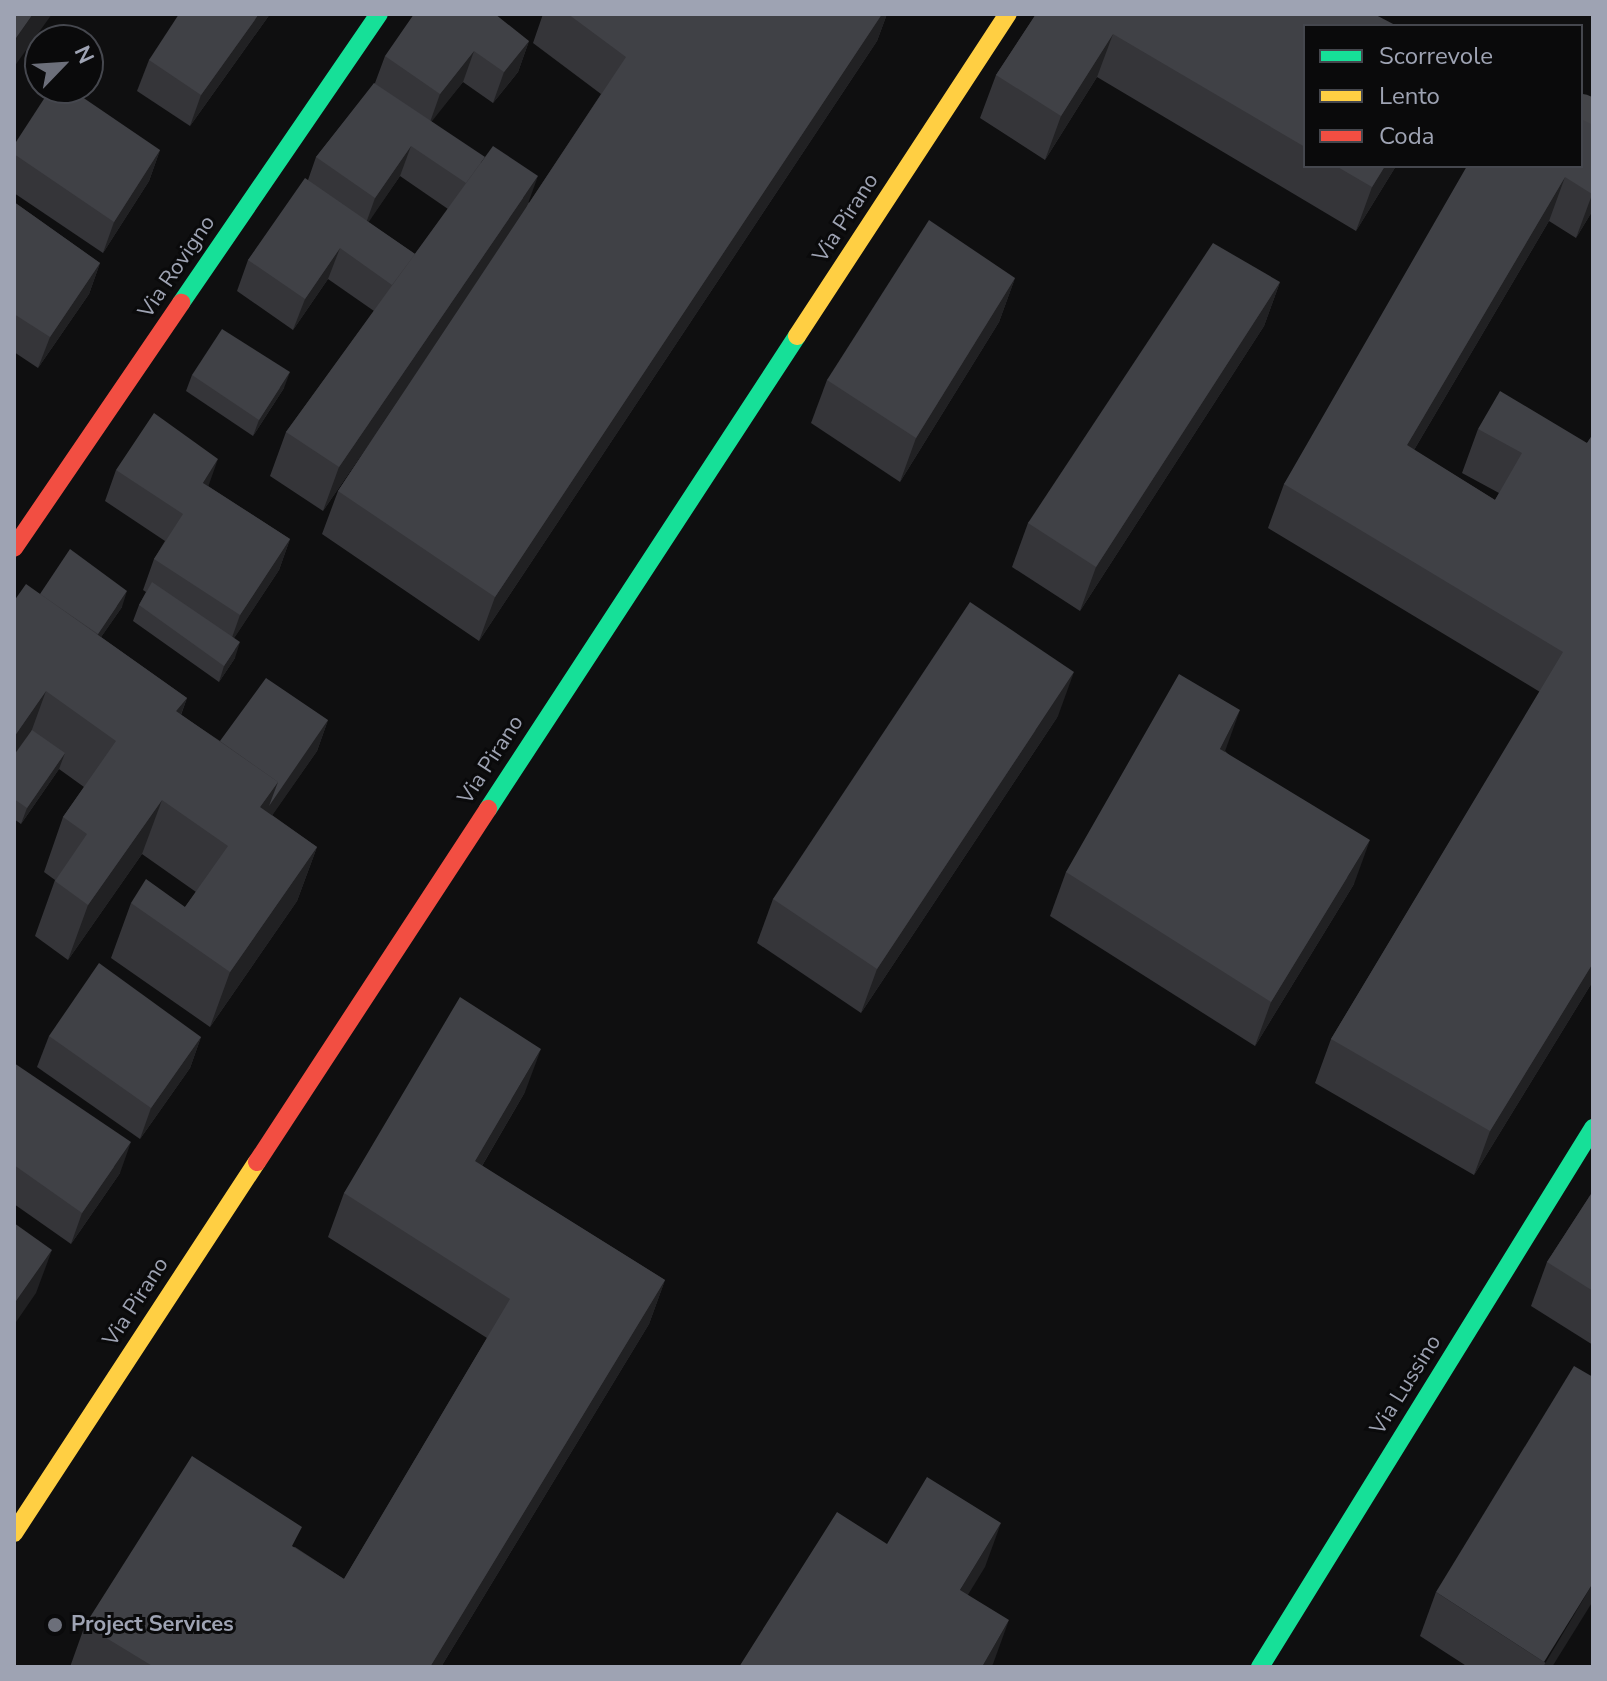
<!DOCTYPE html>
<style>
body{margin:0}
#map{position:relative;width:1607px;height:1681px;overflow:hidden;background:#0f0f10;font-family:"Nunito Sans",sans-serif}
div>[style]{position:absolute}
[style*='--x']{left:calc(var(--x)*1px);top:calc(var(--y)*1px);width:calc(var(--w)*1px);rotate:calc(var(--a)*1deg)}
.street>*{height:44px;margin:-22px;padding:0 22px;transform-origin:22px;border-radius:22px;background:#444549}
.fast>*{height:18px;margin:-9px;padding:0 9px;transform-origin:9px;border-radius:9px;background:#16e098}
.slow>*{height:18px;margin:-9px;padding:0 9px;transform-origin:9px;border-radius:9px;background:#ffcf43}
.jam>*{height:18px;margin:-9px;padding:0 9px;transform-origin:9px;border-radius:9px;background:#f24e42}
.wall>*{inset:0;background:#353539}
.shaded-wall>*{inset:0;background:#212123}
.building>*{inset:0;background:#404146}
.dots>*{width:22px;height:22px;translate:-50% -50%;box-sizing:border-box;border:4px solid #0a0a0b;border-radius:50%}
span{translate:-50% -50%;white-space:nowrap;text-align:center;line-height:1.15;-webkit-text-stroke:6px #0a0a0b;paint-order:stroke}
.street-label{font-size:22px;color:#9ea3b3}
.poi-label{font-size:22px;color:#9ea3b3;font-weight:700}
.left{translate:0 -50%;text-align:left}
.frame{position:absolute;inset:0;border:16px solid #9ea3b3;pointer-events:none}
.legend{position:absolute;left:1303px;top:24px;width:280px;height:144px;box-sizing:border-box;background:#0a0a0b;border:2px solid #45474e;margin:0;padding:10px 14px;list-style:none;font-size:24px;color:#9ea3b3}
.legend li{display:flex;align-items:center;gap:16px;height:40px}
.legend b{width:40px;border:2px solid #45474e}
.north{position:absolute;left:24px;top:24px;width:80px;height:80px;box-sizing:border-box;background:#0a0a0b;border:2px solid #45474e;border-radius:50%;rotate:65deg;font-size:22px;font-weight:700;line-height:32px;text-align:center;color:#9ea3b3}
.north::after{content:'';display:block;margin:auto;width:28px;height:36px;background:#6c6f7a;clip-path:polygon(50% 0,100% 100%,50% 72%,0 100%)}
</style>
<div id="map">
<div class="street">
<i style="--x:1581;--y:116;--w:13;--a:27"></i>
</div>
<div class="fast">
<i style="--x:181;--y:303;--w:350;--a:-55.6"></i>
<i style="--x:488;--y:809;--w:565;--a:-56.84"></i>
<i style="--x:1260;--y:1667;--w:634;--a:-58.29"></i>
</div>
<div class="slow">
<i style="--x:797;--y:336;--w:385;--a:-56.8"></i>
<i style="--x:14;--y:1533;--w:443;--a:-56.8"></i>
</div>
<div class="jam">
<i style="--x:14;--y:548;--w:297;--a:-55.7"></i>
<i style="--x:257;--y:1162;--w:422;--a:-56.8"></i>
</div>
<div class="wall">
<i style="clip-path:polygon(270px 14px,190px 126px,137px 91px,149px 60px)"></i>
<i style="clip-path:polygon(evenodd,543px 14px,887px 14px,877px 41px,479px 641px,322px 534px,338px 491px,379px 429px,323px 511px,270px 476px,286px 432px,374px 311px,328px 279px,293px 330px,237px 291px,248px 260px,308px 180px,316px 157px,375px 83px,385px 56px,529px 41px,518px 72px,493px 103px,463px 82px,431px 121px,529px 203px,601px 94px,533px 43px,543px 14px,400px 176px,448px 209px,415px 254px,368px 222px,400px 176px)"></i>
<i style="clip-path:polygon(1036px 14px,1305px 26px,1305px 166px,1396px 166px,1356px 231px,1097px 77px,1045px 160px,980px 118px,996px 75px)"></i>
<i style="clip-path:polygon(1593px 125px,1593px 210px,1576px 238px,1549px 221px,1414px 450px,1495px 500px,1499px 493px,1462px 473px,1478px 429px,1587px 443px,1593px 434px,1593px 981px,1474px 1175px,1315px 1083px,1331px 1039px,1540px 692px,1268px 528px,1284px 484px)"></i>
<i style="clip-path:polygon(14px 145px,160px 150px,149px 181px,103px 253px,14px 193px)"></i>
<i style="clip-path:polygon(14px 202px,100px 263px,89px 294px,38px 368px,14px 352px)"></i>
<i style="clip-path:polygon(1015px 278px,999px 322px,900px 482px,811px 423px,827px 380px)"></i>
<i style="clip-path:polygon(1280px 282px,1264px 326px,1080px 611px,1012px 567px,1028px 523px)"></i>
<i style="clip-path:polygon(192px 375px,284px 388px,253px 436px,186px 391px)"></i>
<i style="clip-path:polygon(116px 470px,208px 486px,290px 539px,279px 570px,234px 638px,235px 658px,219px 682px,133px 621px,139px 605px,146px 592px,143px 590px,154px 559px,165px 541px,105px 501px)"></i>
<i style="clip-path:polygon(40px 594px,122px 607px,101px 637px,187px 698px,181px 715px,220px 741px,328px 720px,317px 751px,272px 815px,317px 847px,297px 901px,210px 1027px,111px 958px,131px 903px,185px 907px,196px 892px,142px 854px,68px 960px,35px 936px,55px 880px,44px 872px,63px 817px,84px 787px,59px 769px,21px 824px,14px 819px,14px 601px)"></i>
<i style="clip-path:polygon(1058px 716px,861px 1013px,757px 943px,773px 899px)"></i>
<i style="clip-path:polygon(1225px 751px,1354px 884px,1255px 1046px,1050px 916px,1066px 872px)"></i>
<i style="clip-path:polygon(49px 1036px,201px 1037px,190px 1068px,140px 1139px,37px 1067px)"></i>
<i style="clip-path:polygon(14px 1063px,120px 1173px,71px 1244px,14px 1204px)"></i>
<i style="clip-path:polygon(525px 1092px,482px 1166px,665px 1280px,649px 1324px,441px 1667px,70px 1667px,85px 1625px,295px 1547px,344px 1579px,487px 1338px,328px 1237px,344px 1193px)"></i>
<i style="clip-path:polygon(1593px 1191px,1593px 1345px,1531px 1306px,1547px 1262px)"></i>
<i style="clip-path:polygon(1436px 1592px,1552px 1667px,1468px 1667px,1420px 1636px)"></i>
</div>
<div class="shaded-wall">
<i style="clip-path:polygon(33px 14px,52px 14px,14px 67px,14px 41px)"></i>
<i style="clip-path:polygon(259px 14px,270px 14px,190px 126px,201px 95px)"></i>
<i style="clip-path:polygon(882px 14px,887px 14px,877px 41px,479px 641px,495px 597px)"></i>
<i style="clip-path:polygon(1113px 34px,1097px 77px,1045px 160px,1061px 116px)"></i>
<i style="clip-path:polygon(529px 41px,518px 72px,493px 103px,504px 72px)"></i>
<i style="clip-path:polygon(474px 51px,463px 82px,429px 125px,440px 94px)"></i>
<i style="clip-path:polygon(411px 146px,400px 176px,364px 229px,375px 198px)"></i>
<i style="clip-path:polygon(160px 150px,149px 181px,103px 253px,114px 222px)"></i>
<i style="clip-path:polygon(1385px 166px,1396px 166px,1356px 231px,1372px 187px)"></i>
<i style="clip-path:polygon(538px 176px,522px 220px,323px 511px,339px 467px)"></i>
<i style="clip-path:polygon(1565px 177px,1549px 221px,1391px 489px,1407px 445px)"></i>
<i style="clip-path:polygon(1593px 192px,1593px 210px,1576px 238px)"></i>
<i style="clip-path:polygon(340px 248px,328px 279px,293px 330px,305px 299px)"></i>
<i style="clip-path:polygon(100px 263px,89px 294px,38px 368px,50px 337px)"></i>
<i style="clip-path:polygon(1015px 278px,999px 322px,900px 482px,916px 438px)"></i>
<i style="clip-path:polygon(1280px 282px,1264px 326px,1080px 611px,1096px 567px)"></i>
<i style="clip-path:polygon(290px 372px,284px 388px,253px 436px,259px 420px)"></i>
<i style="clip-path:polygon(218px 459px,207px 490px,203px 483px)"></i>
<i style="clip-path:polygon(290px 539px,279px 570px,229px 646px,240px 615px)"></i>
<i style="clip-path:polygon(127px 591px,122px 607px,90px 653px,96px 637px)"></i>
<i style="clip-path:polygon(240px 642px,235px 658px,219px 682px,224px 666px)"></i>
<i style="clip-path:polygon(1074px 672px,1058px 716px,861px 1013px,877px 969px)"></i>
<i style="clip-path:polygon(46px 691px,26px 746px,14px 763px,14px 737px)"></i>
<i style="clip-path:polygon(187px 698px,172px 738px,176px 711px)"></i>
<i style="clip-path:polygon(1240px 710px,1224px 754px,1220px 749px)"></i>
<i style="clip-path:polygon(328px 720px,317px 751px,240px 862px,260px 807px,278px 782px)"></i>
<i style="clip-path:polygon(65px 753px,59px 769px,21px 824px,27px 808px)"></i>
<i style="clip-path:polygon(162px 800px,142px 854px,68px 960px,88px 905px)"></i>
<i style="clip-path:polygon(1370px 840px,1354px 884px,1255px 1046px,1271px 1002px)"></i>
<i style="clip-path:polygon(317px 847px,297px 901px,210px 1027px,230px 972px)"></i>
<i style="clip-path:polygon(1593px 963px,1593px 981px,1474px 1175px,1490px 1131px)"></i>
<i style="clip-path:polygon(201px 1037px,190px 1068px,140px 1139px,151px 1108px)"></i>
<i style="clip-path:polygon(541px 1049px,525px 1092px,459px 1205px,475px 1161px)"></i>
<i style="clip-path:polygon(131px 1142px,120px 1173px,71px 1244px,82px 1213px)"></i>
<i style="clip-path:polygon(52px 1250px,36px 1293px,14px 1325px,14px 1304px)"></i>
<i style="clip-path:polygon(665px 1280px,649px 1324px,441px 1667px,430px 1667px)"></i>
<i style="clip-path:polygon(1001px 1523px,985px 1567px,944px 1634px,960px 1590px)"></i>
<i style="clip-path:polygon(1593px 1583px,1593px 1601px,1552px 1667px,1543px 1667px)"></i>
<i style="clip-path:polygon(1009px 1620px,993px 1664px,991px 1667px,982px 1667px)"></i>
</div>
<div class="building">
<i style="clip-path:polygon(14px 14px,33px 14px,14px 41px)"></i>
<i style="clip-path:polygon(179px 14px,259px 14px,201px 95px,149px 60px)"></i>
<i style="clip-path:polygon(414px 14px,495px 14px,529px 41px,504px 72px,474px 51px,440px 94px,385px 56px)"></i>
<i style="clip-path:polygon(568px 14px,882px 14px,495px 597px,338px 491px,626px 57px)"></i>
<i style="clip-path:polygon(1036px 14px,1374px 14px,1397px 26px,1305px 26px,1305px 147px,1113px 34px,1061px 116px,996px 75px)"></i>
<i style="clip-path:polygon(374px 83px,485px 157px,466px 183px,411px 146px,375px 198px,316px 157px)"></i>
<i style="clip-path:polygon(51px 88px,69px 88px,160px 150px,114px 222px,14px 154px,14px 145px)"></i>
<i style="clip-path:polygon(1581px 119px,1593px 125px,1593px 192px,1592px 194px,1565px 177px,1407px 445px,1495px 500px,1522px 453px,1478px 429px,1500px 391px,1587px 443px,1593px 434px,1593px 963px,1490px 1131px,1331px 1039px,1563px 652px,1284px 484px,1467px 166px,1581px 166px)"></i>
<i style="clip-path:polygon(493px 146px,538px 176px,339px 467px,286px 432px)"></i>
<i style="clip-path:polygon(1336px 166px,1385px 166px,1372px 187px)"></i>
<i style="clip-path:polygon(305px 178px,415px 254px,392px 285px,340px 248px,305px 299px,248px 260px)"></i>
<i style="clip-path:polygon(14px 202px,100px 263px,50px 337px,14px 314px)"></i>
<i style="clip-path:polygon(929px 220px,1015px 278px,916px 438px,827px 380px)"></i>
<i style="clip-path:polygon(1213px 243px,1280px 282px,1096px 567px,1028px 523px)"></i>
<i style="clip-path:polygon(222px 329px,290px 372px,259px 420px,192px 375px)"></i>
<i style="clip-path:polygon(154px 413px,218px 459px,203px 483px,290px 539px,240px 615px,154px 559px,183px 514px,116px 470px)"></i>
<i style="clip-path:polygon(70px 549px,127px 591px,98px 634px,40px 594px)"></i>
<i style="clip-path:polygon(152px 582px,240px 642px,224px 666px,139px 605px)"></i>
<i style="clip-path:polygon(26px 584px,187px 698px,176px 711px,278px 782px,260px 807px,317px 847px,230px 972px,131px 903px,146px 879px,185px 907px,228px 846px,162px 800px,88px 905px,55px 881px,87px 834px,63px 817px,116px 741px,46px 691px,14px 737px,14px 601px)"></i>
<i style="clip-path:polygon(970px 602px,1074px 672px,877px 969px,773px 899px)"></i>
<i style="clip-path:polygon(1179px 674px,1240px 710px,1220px 749px,1370px 840px,1271px 1002px,1066px 872px)"></i>
<i style="clip-path:polygon(266px 678px,328px 720px,269px 806px,278px 782px,220px 741px)"></i>
<i style="clip-path:polygon(32px 730px,65px 753px,27px 808px,14px 799px,14px 755px)"></i>
<i style="clip-path:polygon(99px 963px,201px 1037px,151px 1108px,49px 1036px)"></i>
<i style="clip-path:polygon(460px 997px,541px 1049px,475px 1161px,665px 1280px,430px 1667px,154px 1667px,85px 1625px,192px 1456px,302px 1527px,292px 1546px,344px 1579px,510px 1299px,344px 1193px)"></i>
<i style="clip-path:polygon(14px 1063px,131px 1142px,82px 1213px,14px 1165px)"></i>
<i style="clip-path:polygon(1593px 1191px,1593px 1291px,1547px 1262px)"></i>
<i style="clip-path:polygon(14px 1223px,52px 1250px,14px 1304px)"></i>
<i style="clip-path:polygon(1574px 1366px,1593px 1377px,1593px 1583px,1544px 1662px,1436px 1592px)"></i>
<i style="clip-path:polygon(927px 1477px,1001px 1523px,960px 1590px,1009px 1620px,982px 1667px,739px 1667px,837px 1512px,887px 1544px)"></i>
</div>
<div class="dots">
<i style="left:55px;top:1625px;background:#6c6f7a"></i>
</div>
<div class="street-label">
<span style="left:846px;top:218px;rotate:-57deg">Via Pirano</span>
<span style="left:177px;top:267px;rotate:-56deg">Via Rovigno</span>
<span style="left:491px;top:760px;rotate:-57deg">Via Pirano</span>
<span style="left:136px;top:1302px;rotate:-57deg">Via Pirano</span>
<span style="left:1406px;top:1385px;rotate:-58deg">Via Lussino</span>
</div>
<div class="poi-label">
<span class="left" style="left:71px;top:1625px">Project Services</span>
</div>
<div class="frame"></div>
<ul class="legend">
<li><b style="height:10px;background:#16e098"></b>Scorrevole</li>
<li><b style="height:10px;background:#ffcf43"></b>Lento</li>
<li><b style="height:10px;background:#f24e42"></b>Coda</li>
</ul>
<div class="north">N</div>
</div>
